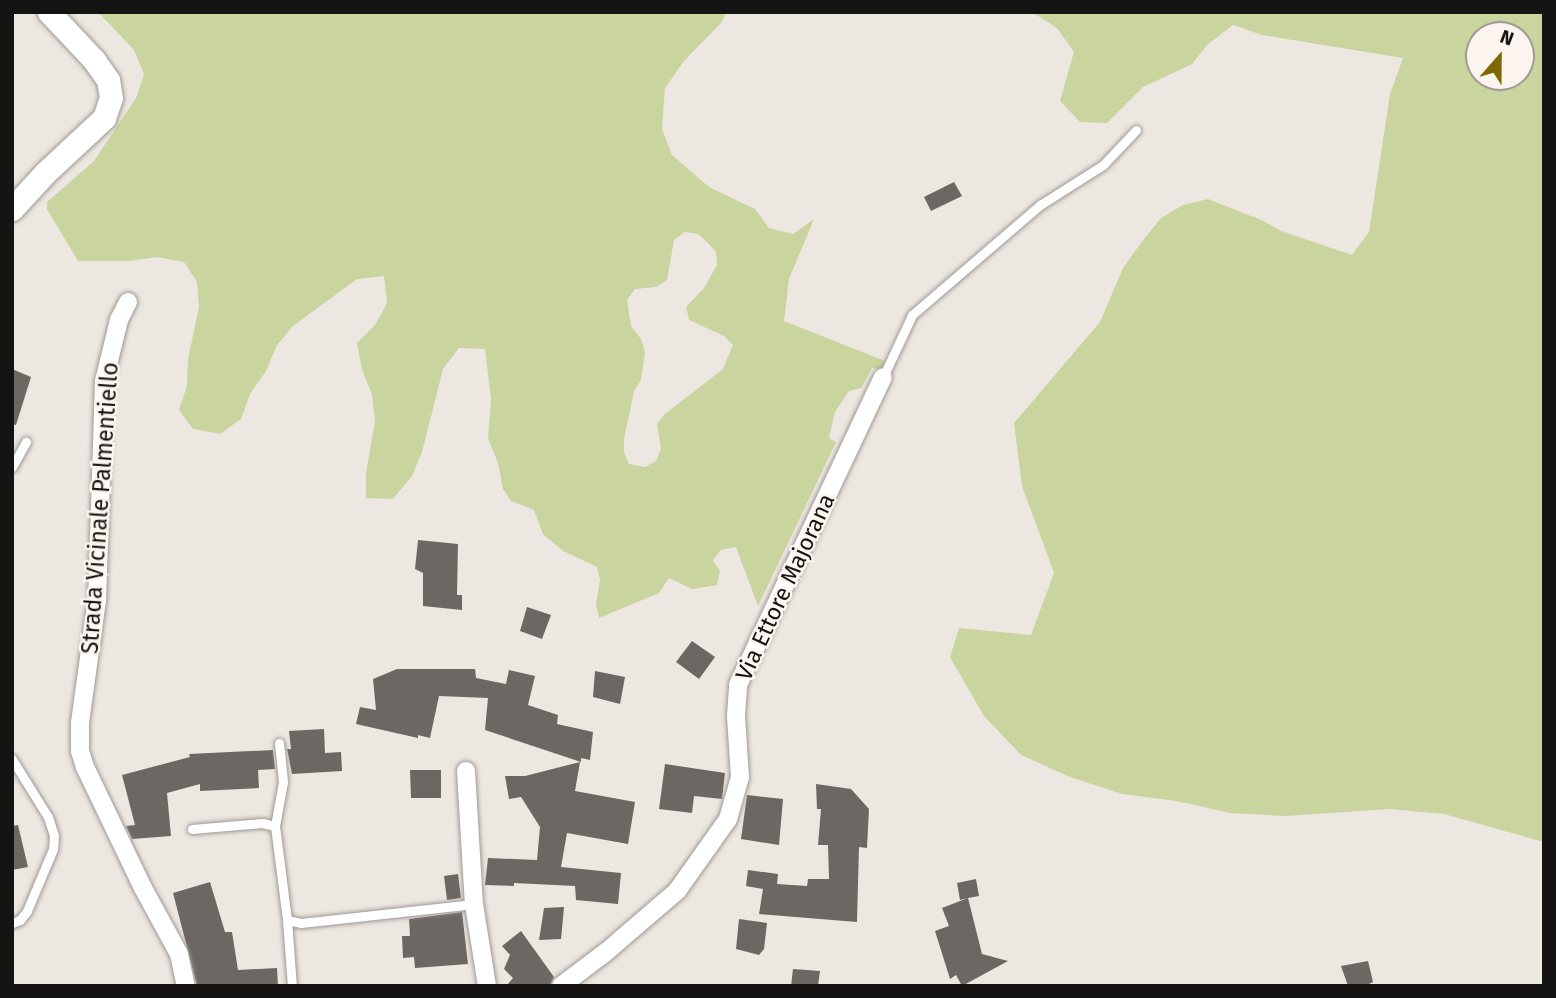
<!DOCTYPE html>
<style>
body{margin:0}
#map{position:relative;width:1556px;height:998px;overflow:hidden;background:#ede7e1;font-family:"Fira Sans",sans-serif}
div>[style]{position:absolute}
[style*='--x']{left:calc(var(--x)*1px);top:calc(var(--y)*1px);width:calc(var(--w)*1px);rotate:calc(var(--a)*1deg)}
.green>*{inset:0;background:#cad49f}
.building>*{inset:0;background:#6c6762}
.roads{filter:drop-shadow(0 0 2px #9f9994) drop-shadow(0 0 2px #9f9994)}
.service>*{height:9px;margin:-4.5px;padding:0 4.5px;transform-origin:4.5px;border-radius:4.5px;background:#fff}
.minor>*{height:18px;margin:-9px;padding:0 9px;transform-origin:9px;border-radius:9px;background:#fff}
.tertiary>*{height:23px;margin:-11.5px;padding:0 11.5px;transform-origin:11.5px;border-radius:11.5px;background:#fff}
span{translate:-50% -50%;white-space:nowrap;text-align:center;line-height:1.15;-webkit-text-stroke:5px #fbf4ef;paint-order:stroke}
.street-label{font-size:23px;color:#161412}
.frame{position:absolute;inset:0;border:14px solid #161412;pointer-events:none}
.north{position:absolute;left:1465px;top:21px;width:70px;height:70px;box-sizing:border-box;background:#fbf4ef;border:2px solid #9f9a97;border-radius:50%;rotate:21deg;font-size:19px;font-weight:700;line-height:28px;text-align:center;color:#161412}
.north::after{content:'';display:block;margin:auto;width:24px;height:32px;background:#7f6800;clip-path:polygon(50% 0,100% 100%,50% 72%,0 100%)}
</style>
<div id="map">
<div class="green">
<i style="clip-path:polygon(evenodd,98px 12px,726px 12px,722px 22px,684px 61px,665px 88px,662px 129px,672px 155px,709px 187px,755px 209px,769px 228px,793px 234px,814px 219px,789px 279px,784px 321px,885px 361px,882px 369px,872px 368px,861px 388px,849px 391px,835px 412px,829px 438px,836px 442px,758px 606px,736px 547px,721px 550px,713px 560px,720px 571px,717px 585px,692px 589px,669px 578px,659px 593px,599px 618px,596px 605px,600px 580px,597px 567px,563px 551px,543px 534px,534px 510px,511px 501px,503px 489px,498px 463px,488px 438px,491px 399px,485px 349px,459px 348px,443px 369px,422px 452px,412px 476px,393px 499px,366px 498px,366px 473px,375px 421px,372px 395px,362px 369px,357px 343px,375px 325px,387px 303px,384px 276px,357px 279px,293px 326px,277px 345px,266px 371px,250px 394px,241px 419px,220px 434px,193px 429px,179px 410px,187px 386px,188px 359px,199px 307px,197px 282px,184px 262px,157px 257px,130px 261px,78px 261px,47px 209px,47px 202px,94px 161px,136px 98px,144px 74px,134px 50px,98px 12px,685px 232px,698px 234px,708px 243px,716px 252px,717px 265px,704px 288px,686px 307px,689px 320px,724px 336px,733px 345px,723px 369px,665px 414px,657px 424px,661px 449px,656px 461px,645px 467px,629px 464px,624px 452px,624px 439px,634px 391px,641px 380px,645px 352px,641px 339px,631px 326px,627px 300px,635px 289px,656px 287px,667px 280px,674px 240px,685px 232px)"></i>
<i style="clip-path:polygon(evenodd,1032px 12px,1544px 12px,1544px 842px,1444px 814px,1390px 809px,1286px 816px,1230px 813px,1177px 801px,1122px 794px,1070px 777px,1021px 755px,984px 716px,950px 657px,959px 628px,1031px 635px,1054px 573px,1022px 486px,1014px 423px,1100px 322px,1123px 268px,1144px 239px,1161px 218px,1183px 205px,1208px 199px,1259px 219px,1281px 231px,1352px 255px,1369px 232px,1390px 94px,1403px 58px,1262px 35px,1233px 25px,1207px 45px,1192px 64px,1143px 87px,1107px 123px,1080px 122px,1060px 101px,1074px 52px,1057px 28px,1032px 12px,1521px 35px,1521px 77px,1479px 77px,1479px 35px,1521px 35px)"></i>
</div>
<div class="building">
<i style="clip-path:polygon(954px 182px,962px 196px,931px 211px,924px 197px)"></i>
<i style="clip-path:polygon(12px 369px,31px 377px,16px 425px,12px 424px)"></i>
<i style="clip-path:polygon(418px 540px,458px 544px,457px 595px,462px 595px,462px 610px,423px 606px,423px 573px,415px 569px)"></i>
<i style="clip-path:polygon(527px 607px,551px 615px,542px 639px,520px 631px)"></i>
<i style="clip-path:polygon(692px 641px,715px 657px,699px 679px,676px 662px)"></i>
<i style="clip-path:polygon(397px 669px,475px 669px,476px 678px,506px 684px,509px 670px,535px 676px,528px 705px,558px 715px,557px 724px,593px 732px,590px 760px,581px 758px,581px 762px,485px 730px,488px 698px,439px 696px,430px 738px,418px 735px,418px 738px,356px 724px,360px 707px,376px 710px,373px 679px)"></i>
<i style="clip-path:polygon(595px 671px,625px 677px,620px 704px,593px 697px)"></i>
<i style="clip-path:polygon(324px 729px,325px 753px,341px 752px,342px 771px,292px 774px,287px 749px,291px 749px,289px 731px)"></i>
<i style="clip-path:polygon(273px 750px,275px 769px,258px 770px,259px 788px,200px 791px,200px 784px,167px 793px,171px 836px,132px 839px,126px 826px,135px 825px,122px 775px,190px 757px,189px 754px)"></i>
<i style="clip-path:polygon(580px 762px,575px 791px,635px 802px,628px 844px,567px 833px,561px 867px,621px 873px,618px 904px,576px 900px,575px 886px,514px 883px,514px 886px,485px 885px,488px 858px,537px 860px,540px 827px,521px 797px,509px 799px,505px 776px,525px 776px)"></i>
<i style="clip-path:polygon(665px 764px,725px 773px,722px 799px,694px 796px,692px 813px,659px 809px)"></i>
<i style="clip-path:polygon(410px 770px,441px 770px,441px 798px,411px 798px)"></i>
<i style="clip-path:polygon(816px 784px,851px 789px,869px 809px,867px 848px,859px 847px,857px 922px,759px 914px,763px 889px,746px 886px,748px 870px,778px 874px,777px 884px,807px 886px,808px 879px,829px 879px,828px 845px,818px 845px,821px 809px,817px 809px)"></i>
<i style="clip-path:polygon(747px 795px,783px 799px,779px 845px,741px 839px)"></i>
<i style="clip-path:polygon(18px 825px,28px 867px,12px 870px,12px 826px)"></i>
<i style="clip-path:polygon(458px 874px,461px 898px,447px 900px,444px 876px)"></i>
<i style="clip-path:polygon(976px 879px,979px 896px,968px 898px,982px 954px,1008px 961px,962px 986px,956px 975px,950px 979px,935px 931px,949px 926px,942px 908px,968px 898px,960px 900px,957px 883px)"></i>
<i style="clip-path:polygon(210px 882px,225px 932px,232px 932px,238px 970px,277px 968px,278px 986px,197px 986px,173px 893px)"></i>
<i style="clip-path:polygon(564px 907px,561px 939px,539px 940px,544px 908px)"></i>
<i style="clip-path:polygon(462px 912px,468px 964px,415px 968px,414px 957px,403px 958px,402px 936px,410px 936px,409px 919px)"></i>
<i style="clip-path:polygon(739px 919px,767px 923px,764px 949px,759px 955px,736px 949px)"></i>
<i style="clip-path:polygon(521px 931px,554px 977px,550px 986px,506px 986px,513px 978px,504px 969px,510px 955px,502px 946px)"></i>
<i style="clip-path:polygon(1368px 961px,1373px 982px,1365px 986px,1348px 986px,1341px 966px)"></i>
<i style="clip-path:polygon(793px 969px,820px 971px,818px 986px,791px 986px)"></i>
</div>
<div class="roads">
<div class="service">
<i style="--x:883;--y:377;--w:68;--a:-64.9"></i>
<i style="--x:912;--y:315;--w:169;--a:-40.7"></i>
<i style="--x:1040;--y:205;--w:75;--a:-32.4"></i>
<i style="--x:1103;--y:165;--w:48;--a:-46.7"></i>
<i style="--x:12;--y:467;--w:29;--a:-61"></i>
<i style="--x:279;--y:743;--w:39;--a:84"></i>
<i style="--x:283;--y:782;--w:45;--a:100.3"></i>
<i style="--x:275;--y:826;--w:95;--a:82.7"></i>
<i style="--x:287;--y:920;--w:14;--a:12"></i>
<i style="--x:301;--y:923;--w:174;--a:-6.3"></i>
<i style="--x:12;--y:759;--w:68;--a:58.2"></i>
<i style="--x:48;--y:817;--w:20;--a:72"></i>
<i style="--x:54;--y:836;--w:13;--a:94"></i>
<i style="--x:53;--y:849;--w:67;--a:112.8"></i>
<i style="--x:27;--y:911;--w:11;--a:128"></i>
<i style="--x:20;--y:920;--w:9;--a:159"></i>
<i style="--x:192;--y:829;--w:70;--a:-4.9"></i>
<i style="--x:262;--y:823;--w:13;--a:13"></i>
<i style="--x:287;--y:920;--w:66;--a:85.7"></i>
</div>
<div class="minor">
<i style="--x:128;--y:302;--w:20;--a:117"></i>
<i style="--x:119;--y:320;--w:63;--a:103.8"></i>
<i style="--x:104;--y:381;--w:219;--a:91.8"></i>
<i style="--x:97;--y:600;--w:124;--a:97.9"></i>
<i style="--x:80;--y:723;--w:28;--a:90"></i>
<i style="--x:80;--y:751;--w:17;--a:73"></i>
<i style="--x:85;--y:767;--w:134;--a:64.4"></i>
<i style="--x:143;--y:888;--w:75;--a:61.4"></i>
<i style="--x:179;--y:954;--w:33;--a:78"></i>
<i style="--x:466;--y:771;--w:133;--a:86.6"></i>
<i style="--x:474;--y:904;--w:83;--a:81"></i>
<i style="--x:561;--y:986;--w:56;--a:-37.1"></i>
<i style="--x:606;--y:952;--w:94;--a:-40.7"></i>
<i style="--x:677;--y:891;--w:88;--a:-54.7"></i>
<i style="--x:728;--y:819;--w:44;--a:-74.1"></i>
<i style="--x:740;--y:777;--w:61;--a:-93.8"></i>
<i style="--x:736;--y:716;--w:31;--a:-86"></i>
<i style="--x:738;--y:685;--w:340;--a:-64.8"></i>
</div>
<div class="tertiary">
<i style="--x:12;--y:209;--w:49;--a:-47.5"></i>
<i style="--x:45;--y:173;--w:81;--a:-43"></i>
<i style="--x:104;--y:118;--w:21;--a:-71"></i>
<i style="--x:111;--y:98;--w:18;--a:-99"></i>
<i style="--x:108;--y:80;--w:24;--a:-125"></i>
<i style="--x:94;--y:60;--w:66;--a:-133.2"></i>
</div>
</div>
<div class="street-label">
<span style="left:100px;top:508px;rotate:-86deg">Strada Vicinale Palmentiello</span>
<span style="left:785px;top:587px;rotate:-65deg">Via Ettore Majorana</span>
</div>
<div class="frame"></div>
<div class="north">N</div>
</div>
